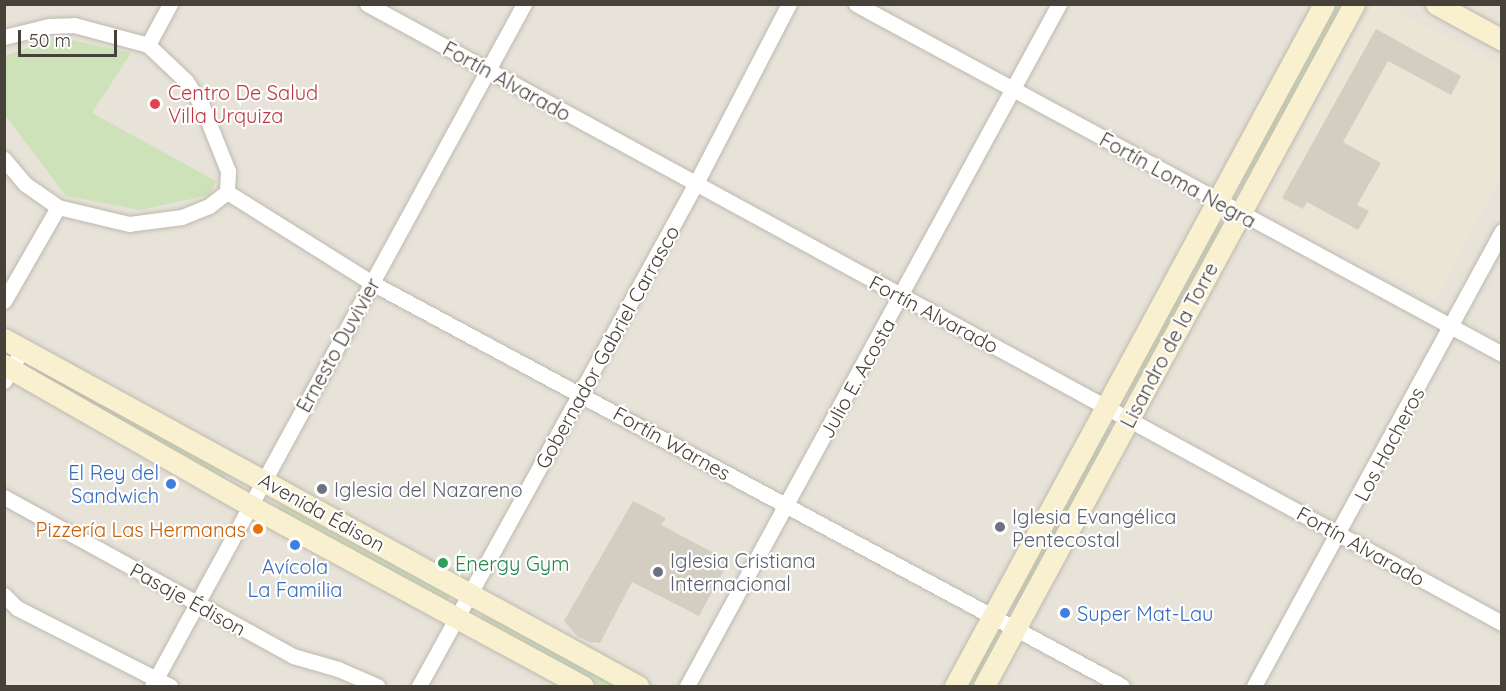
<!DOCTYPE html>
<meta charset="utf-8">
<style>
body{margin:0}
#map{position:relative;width:1506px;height:691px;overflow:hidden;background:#f3f1eb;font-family:Quicksand,sans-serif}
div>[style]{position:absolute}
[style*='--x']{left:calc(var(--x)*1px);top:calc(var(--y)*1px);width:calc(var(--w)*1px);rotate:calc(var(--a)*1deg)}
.residential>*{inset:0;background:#e7e3d9}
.education>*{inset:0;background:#ebe5d6}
.green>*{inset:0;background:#cee2b9}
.building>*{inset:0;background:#d4cdc1}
.roads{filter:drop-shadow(0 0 2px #beb9ae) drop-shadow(0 0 2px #beb9ae)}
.street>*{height:15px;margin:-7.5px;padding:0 7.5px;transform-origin:7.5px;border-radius:7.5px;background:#fff}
.secondary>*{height:21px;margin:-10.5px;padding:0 10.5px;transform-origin:10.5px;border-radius:10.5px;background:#f9f0cf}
.dots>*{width:16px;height:16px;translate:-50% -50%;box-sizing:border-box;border:3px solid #fff;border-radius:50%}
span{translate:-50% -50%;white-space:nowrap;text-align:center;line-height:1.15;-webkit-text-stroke:4.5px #fff;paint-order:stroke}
.street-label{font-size:20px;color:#474239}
.health-label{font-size:20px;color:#be3a42}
.left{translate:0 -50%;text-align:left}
.shop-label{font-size:20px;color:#366cbe}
.right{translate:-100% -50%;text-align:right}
.worship-label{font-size:20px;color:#5b616d}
.food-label{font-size:20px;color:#c56008}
.leisure-label{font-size:20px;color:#27864d}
.frame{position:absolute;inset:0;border:6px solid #474239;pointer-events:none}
.scale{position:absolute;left:18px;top:30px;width:99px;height:27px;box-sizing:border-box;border:3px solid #474239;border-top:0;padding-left:8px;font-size:18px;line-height:21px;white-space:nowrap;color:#474239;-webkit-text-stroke:4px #fff;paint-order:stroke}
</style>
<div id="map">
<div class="residential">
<i style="clip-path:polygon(5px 5px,1501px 5px,1501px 686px,5px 686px)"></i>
</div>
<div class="education">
<i style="clip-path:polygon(1372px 5px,1387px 5px,1501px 65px,1501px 177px,1436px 299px,1263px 207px)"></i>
</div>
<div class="green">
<i style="clip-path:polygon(1335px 5px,1344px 5px,1242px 187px,1235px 183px)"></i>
<i style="clip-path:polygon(58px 37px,131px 53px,92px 113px,216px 181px,210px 195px,140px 210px,66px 196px,4px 114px,5px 56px)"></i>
<i style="clip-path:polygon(1213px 221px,1222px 226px,1132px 397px,1123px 392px)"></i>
<i style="clip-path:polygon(38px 366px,229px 470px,224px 479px,33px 376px)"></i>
<i style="clip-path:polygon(1105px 427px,1113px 432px,1018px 603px,1010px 599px)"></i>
<i style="clip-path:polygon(282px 499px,451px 594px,446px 604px,277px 509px)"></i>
<i style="clip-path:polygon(485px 611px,619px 686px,598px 686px,480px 621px)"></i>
<i style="clip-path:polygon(995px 634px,1002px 638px,976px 686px,966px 686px)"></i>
</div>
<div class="building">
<i style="clip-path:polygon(1376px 29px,1461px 76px,1451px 95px,1388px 61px,1343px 142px,1381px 163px,1357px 205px,1369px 211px,1358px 230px,1307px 202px,1303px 209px,1282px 198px)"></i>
<i style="clip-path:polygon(633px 501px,666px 518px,661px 525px,729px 561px,699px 616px,632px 582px,600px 643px,590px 642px,577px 636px,564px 621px)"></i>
</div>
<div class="roads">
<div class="street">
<i style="--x:367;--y:4;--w:1293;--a:28.61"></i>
<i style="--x:856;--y:4;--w:735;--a:28.45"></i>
<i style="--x:4;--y:37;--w:46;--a:-13.7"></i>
<i style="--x:49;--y:26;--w:25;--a:-2"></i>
<i style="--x:74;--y:25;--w:77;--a:15.1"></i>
<i style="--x:148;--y:45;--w:52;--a:43.5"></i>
<i style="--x:186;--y:81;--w:30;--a:57"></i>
<i style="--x:202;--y:106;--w:70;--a:68.2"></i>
<i style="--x:228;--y:171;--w:21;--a:93"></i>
<i style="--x:227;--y:192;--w:23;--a:142"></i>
<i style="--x:209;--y:206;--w:29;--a:158"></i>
<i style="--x:182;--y:217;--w:53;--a:172.5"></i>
<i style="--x:129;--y:224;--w:73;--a:-166.5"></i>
<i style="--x:58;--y:207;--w:40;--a:-145.1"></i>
<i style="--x:25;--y:184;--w:33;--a:-130"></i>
<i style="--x:148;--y:45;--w:47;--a:-61.8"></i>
<i style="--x:227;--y:192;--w:171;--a:32.1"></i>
<i style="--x:372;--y:283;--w:851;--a:28.25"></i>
<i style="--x:4;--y:301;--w:108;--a:-60.1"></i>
<i style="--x:4;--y:381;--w:24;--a:-60"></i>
<i style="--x:4;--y:497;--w:330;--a:28.8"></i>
<i style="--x:293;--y:656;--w:47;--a:16.1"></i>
<i style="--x:338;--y:669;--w:43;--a:23.6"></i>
<i style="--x:4;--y:595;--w:18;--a:45"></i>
<i style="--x:17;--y:608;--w:172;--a:27"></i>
<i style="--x:152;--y:686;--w:777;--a:-61.39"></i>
<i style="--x:419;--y:686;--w:572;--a:-61.15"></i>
<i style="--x:695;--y:185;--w:204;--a:-62.6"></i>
<i style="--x:687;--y:686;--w:777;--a:-61.39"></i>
<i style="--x:1254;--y:686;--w:518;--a:-61.41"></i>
</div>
<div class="secondary">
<i style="--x:1436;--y:4;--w:75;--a:28.6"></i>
<i style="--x:4;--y:339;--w:723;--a:28.69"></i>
<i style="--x:4;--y:365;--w:282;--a:29.7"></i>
<i style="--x:249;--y:505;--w:380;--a:28.5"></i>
<i style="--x:955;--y:686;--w:775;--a:-61.58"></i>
<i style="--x:984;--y:686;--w:776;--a:-61.52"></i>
</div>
</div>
<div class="dots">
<i style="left:155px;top:104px;background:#e0444e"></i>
<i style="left:171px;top:484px;background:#3f7fe0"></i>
<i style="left:322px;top:489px;background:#6b7280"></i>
<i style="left:1000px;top:527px;background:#6b7280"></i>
<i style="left:258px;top:529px;background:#e8710a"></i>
<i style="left:295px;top:545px;background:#3f7fe0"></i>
<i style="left:443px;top:563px;background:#2e9e5b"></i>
<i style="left:658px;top:572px;background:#6b7280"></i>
<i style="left:1065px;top:613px;background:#3f7fe0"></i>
</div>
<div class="street-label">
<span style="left:507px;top:81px;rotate:29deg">Fortín Alvarado</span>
<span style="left:1178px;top:180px;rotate:29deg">Fortín Loma Negra</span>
<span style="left:934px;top:314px;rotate:28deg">Fortín Alvarado</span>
<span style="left:338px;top:345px;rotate:-61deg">Ernesto Duvivier</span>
<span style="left:1169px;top:345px;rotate:-62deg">Lisandro de la Torre</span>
<span style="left:607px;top:347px;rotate:-61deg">Gobernador Gabriel Carrasco</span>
<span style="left:857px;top:378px;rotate:-61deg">Julio E. Acosta</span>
<span style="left:672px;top:443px;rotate:29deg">Fortín Warnes</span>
<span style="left:1389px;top:444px;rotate:-62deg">Los Hacheros</span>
<span style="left:322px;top:512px;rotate:29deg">Avenida Édison</span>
<span style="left:1361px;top:546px;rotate:29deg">Fortín Alvarado</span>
<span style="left:188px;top:599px;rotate:29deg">Pasaje Édison</span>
</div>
<div class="health-label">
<span class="left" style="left:168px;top:104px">Centro De Salud<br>Villa Urquiza</span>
</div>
<div class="shop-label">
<span class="right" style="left:159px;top:484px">El Rey del<br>Sandwich</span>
<span style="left:295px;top:578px">Avícola<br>La Familia</span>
<span class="left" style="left:1077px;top:613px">Super Mat-Lau</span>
</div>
<div class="worship-label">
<span class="left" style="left:334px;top:489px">Iglesia del Nazareno</span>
<span class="left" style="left:1012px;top:528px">Iglesia Evangélica<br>Pentecostal</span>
<span class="left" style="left:670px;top:572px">Iglesia Cristiana<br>Internacional</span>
</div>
<div class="food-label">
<span class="right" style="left:246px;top:529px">Pizzería Las Hermanas</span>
</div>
<div class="leisure-label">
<span class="left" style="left:455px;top:563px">Energy Gym</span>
</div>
<div class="frame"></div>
<div class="scale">50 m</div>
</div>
